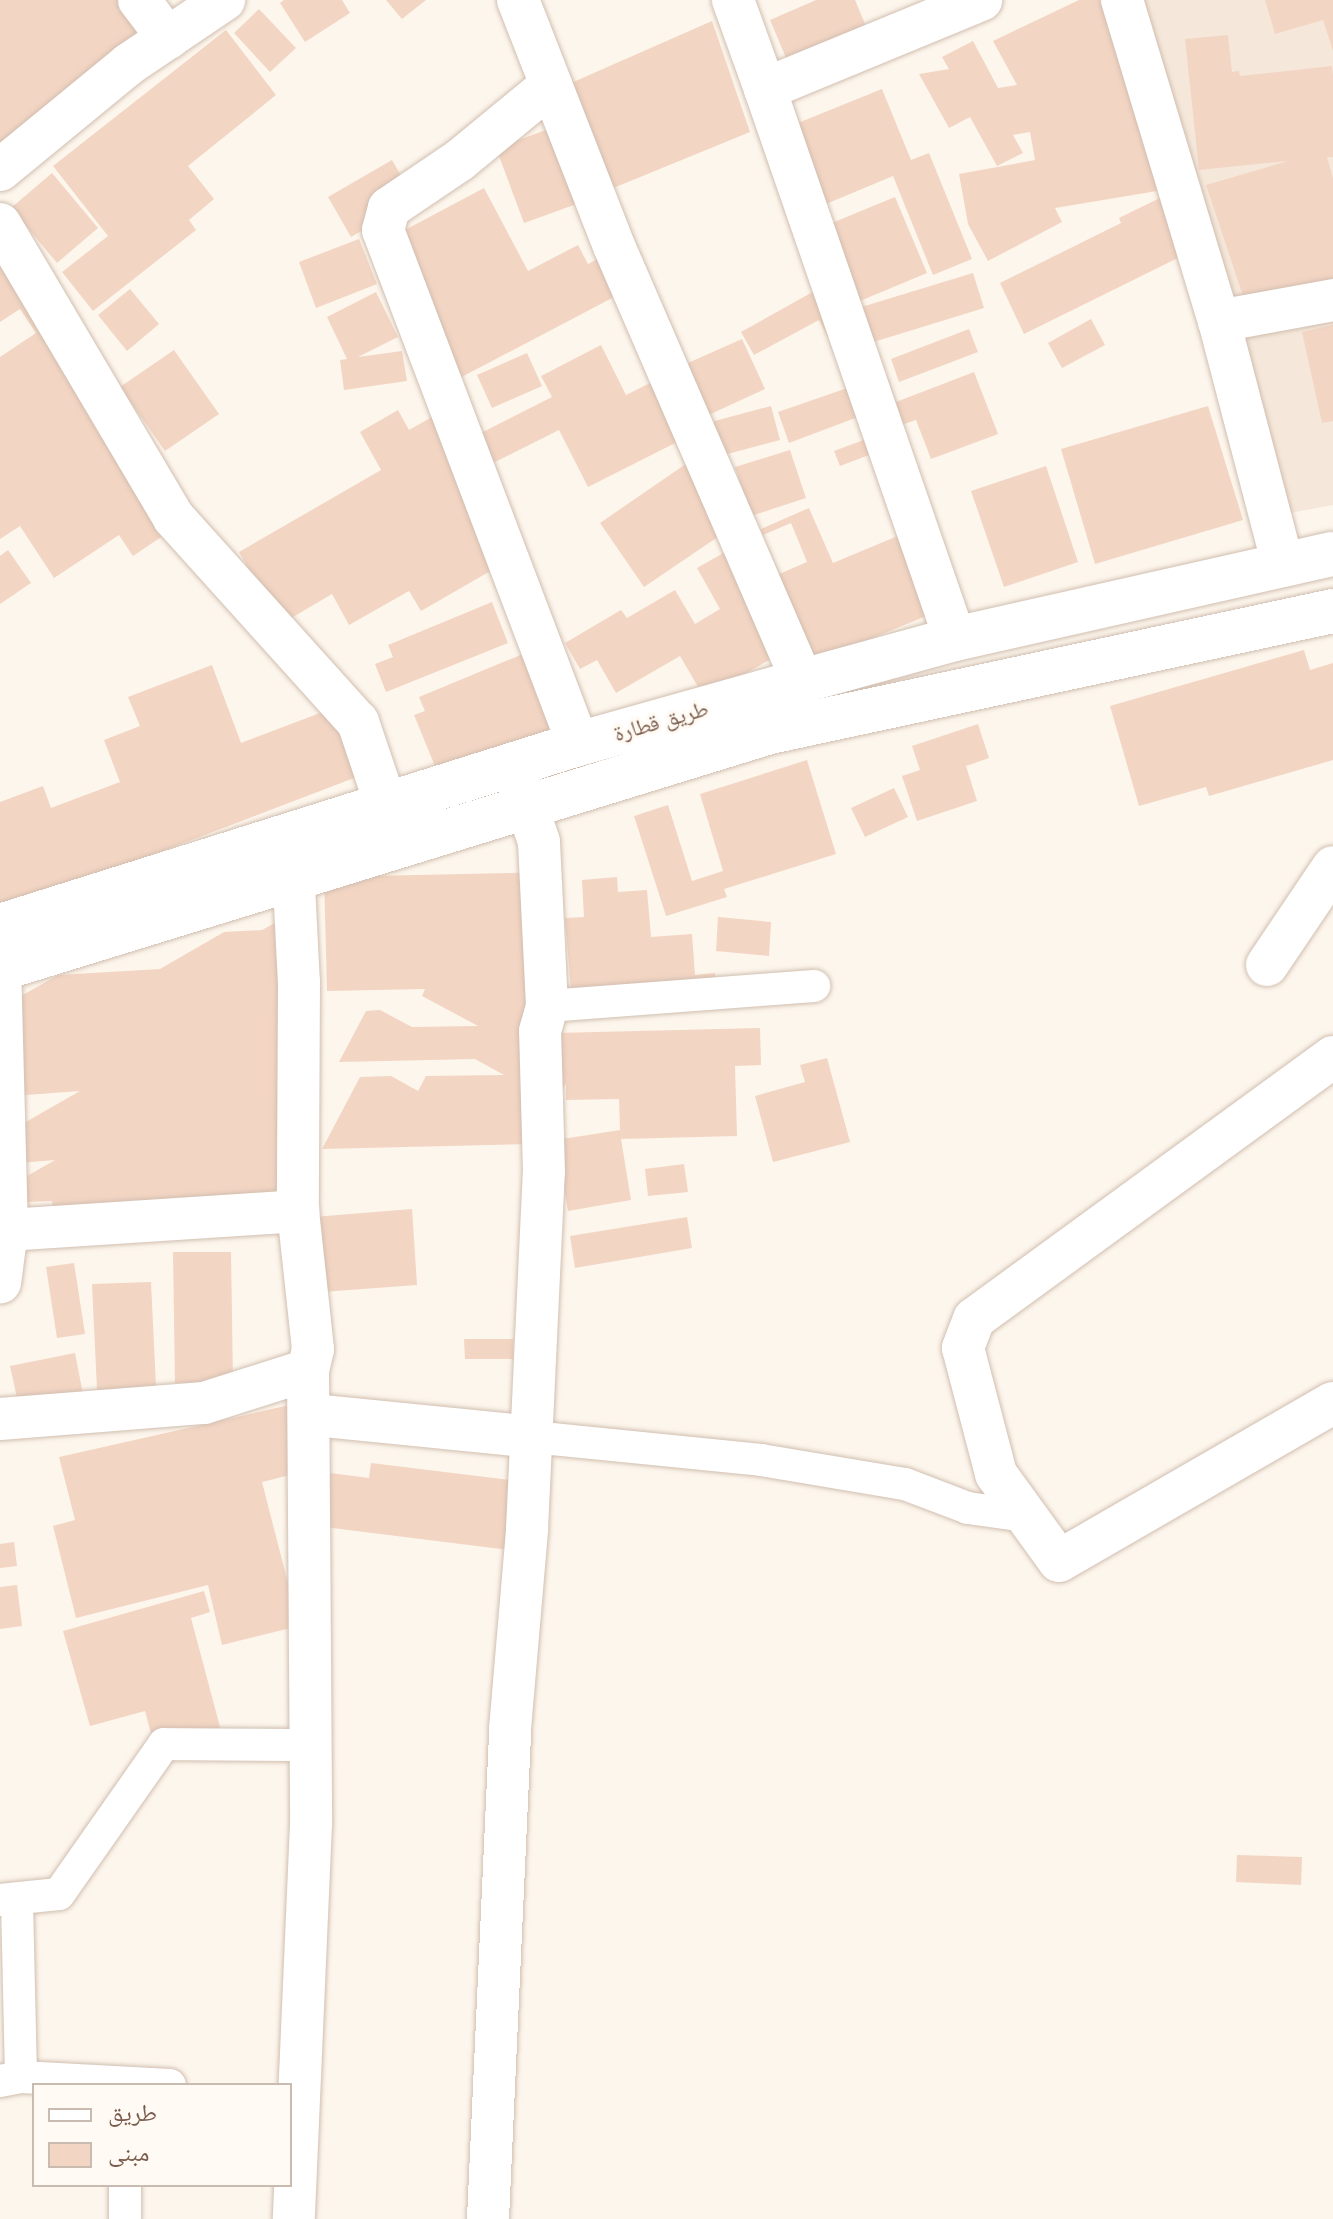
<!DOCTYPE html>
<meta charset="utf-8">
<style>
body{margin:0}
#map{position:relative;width:1333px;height:2219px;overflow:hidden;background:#fdf6ec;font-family:Montserrat,"Noto Naskh Arabic",sans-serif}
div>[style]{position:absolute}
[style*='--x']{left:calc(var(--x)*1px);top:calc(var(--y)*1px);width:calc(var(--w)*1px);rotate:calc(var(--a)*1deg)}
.residential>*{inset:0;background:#f5e8da}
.building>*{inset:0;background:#f3d5c3}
.roads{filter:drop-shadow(0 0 2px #d1beb0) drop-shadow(0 0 2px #d1beb0)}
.pedestrian>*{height:32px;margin:-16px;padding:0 16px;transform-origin:16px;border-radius:16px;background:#fff}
.minor>*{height:42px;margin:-21px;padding:0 21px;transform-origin:21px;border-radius:21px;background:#fff}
.secondary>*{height:44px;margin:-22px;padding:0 22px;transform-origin:22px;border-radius:22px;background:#fff}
span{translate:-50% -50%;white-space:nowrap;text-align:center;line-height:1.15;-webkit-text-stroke:6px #fffaf3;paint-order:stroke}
.street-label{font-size:22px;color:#7a5c4d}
.legend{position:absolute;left:32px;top:2083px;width:260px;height:104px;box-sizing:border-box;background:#fffaf3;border:2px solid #cabbb1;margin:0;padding:10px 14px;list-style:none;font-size:24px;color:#7a5c4d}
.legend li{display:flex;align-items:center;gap:16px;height:40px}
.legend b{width:40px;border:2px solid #cabbb1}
</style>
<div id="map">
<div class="residential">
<i style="clip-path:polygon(1144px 0,1333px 0,1333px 288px,1229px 310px)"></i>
<i style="clip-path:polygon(1333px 314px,1333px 505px,1285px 514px,1242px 333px)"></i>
</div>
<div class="building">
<i style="clip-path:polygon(0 0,138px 0,162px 35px,0 149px)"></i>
<i style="clip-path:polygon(284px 0,342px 0,350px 13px,305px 42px,280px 3px)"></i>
<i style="clip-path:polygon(386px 0,426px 0,402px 19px)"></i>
<i style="clip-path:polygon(816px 0,855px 0,871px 38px,792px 72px,770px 20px)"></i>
<i style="clip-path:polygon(1079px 0,1132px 0,1163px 190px,1055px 208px,1062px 222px,988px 261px,968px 224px,959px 174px,1035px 160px,1030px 132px,1013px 135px,1023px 153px,997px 166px,970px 117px,949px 128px,919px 74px,949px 69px,942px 57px,973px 41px,998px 88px,1017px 85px,993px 41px)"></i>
<i style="clip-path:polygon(1265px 0,1333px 0,1333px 51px,1323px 20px,1275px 34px)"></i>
<i style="clip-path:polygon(259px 9px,296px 48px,270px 72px,234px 33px)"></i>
<i style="clip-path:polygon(712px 21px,750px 132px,606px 191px,562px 87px)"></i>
<i style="clip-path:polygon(226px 30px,276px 95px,188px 166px,214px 199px,189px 220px,196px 230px,93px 311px,62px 272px,108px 236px,53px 166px)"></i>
<i style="clip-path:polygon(1228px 35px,1232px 72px,1239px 71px,1240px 76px,1332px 66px,1333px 76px,1333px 157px,1327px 157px,1333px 178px,1333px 303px,1253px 326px,1206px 185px,1288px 161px,1199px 170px,1185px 39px)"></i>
<i style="clip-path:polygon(882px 89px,911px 160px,929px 153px,972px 259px,933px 275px,893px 176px,826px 204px,793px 125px)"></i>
<i style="clip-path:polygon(557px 126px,585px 201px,524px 223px,496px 148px)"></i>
<i style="clip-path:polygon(392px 160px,415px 200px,351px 237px,328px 197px)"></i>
<i style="clip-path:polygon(52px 173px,98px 228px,57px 263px,11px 208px)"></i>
<i style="clip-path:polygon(484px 188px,528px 271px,578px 245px,588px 264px,614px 250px,633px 287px,454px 381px,386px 240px)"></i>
<i style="clip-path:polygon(1164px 196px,1192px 251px,1024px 334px,1000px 283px,1121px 223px,1119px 218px)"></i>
<i style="clip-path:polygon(895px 197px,927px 273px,860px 301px,827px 225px)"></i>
<i style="clip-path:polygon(0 238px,188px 519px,133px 556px,119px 535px,54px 578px,20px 526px,0 539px,0 357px,36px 333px,20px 309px,0 322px)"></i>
<i style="clip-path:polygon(359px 239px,377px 284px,316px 308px,299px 262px)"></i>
<i style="clip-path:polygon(973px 273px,984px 308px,867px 344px,855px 309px)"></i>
<i style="clip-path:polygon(130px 289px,159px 324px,127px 351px,98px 315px)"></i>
<i style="clip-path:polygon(818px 289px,842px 364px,819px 320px,754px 355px,741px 332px)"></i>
<i style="clip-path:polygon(376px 292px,398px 337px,358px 357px,402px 351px,407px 381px,344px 390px,340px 360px,347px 359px,327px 317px)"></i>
<i style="clip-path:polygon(1091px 319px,1105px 345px,1062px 368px,1048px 343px)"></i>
<i style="clip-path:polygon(1333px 325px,1333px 421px,1322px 423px,1302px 332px)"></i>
<i style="clip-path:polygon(969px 329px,978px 352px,899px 382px,891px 359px)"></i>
<i style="clip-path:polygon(742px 339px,765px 389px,702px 418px,679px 367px)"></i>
<i style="clip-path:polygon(601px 345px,626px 395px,666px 375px,695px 433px,588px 487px,559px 430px,489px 465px,475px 436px,552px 397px,541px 376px)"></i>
<i style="clip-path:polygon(174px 350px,219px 414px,165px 451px,120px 387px)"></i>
<i style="clip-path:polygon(527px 353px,542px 386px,492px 408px,477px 375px)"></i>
<i style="clip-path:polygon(974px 372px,998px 434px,931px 459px,916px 420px,890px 429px,895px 445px,840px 466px,834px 451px,877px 435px,887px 377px,896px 402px)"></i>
<i style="clip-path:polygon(856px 385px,866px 414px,789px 443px,778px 412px)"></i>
<i style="clip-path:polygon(771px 406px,780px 440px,720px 456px,711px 422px)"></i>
<i style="clip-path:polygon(1208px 406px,1243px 520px,1095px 564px,1061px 449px)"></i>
<i style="clip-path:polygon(398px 410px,409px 430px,432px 417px,513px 558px,421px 611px,409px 591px,349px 625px,332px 594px,281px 624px,239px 552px,381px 470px,360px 432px)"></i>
<i style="clip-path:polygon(790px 450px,806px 498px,751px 516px,735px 467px)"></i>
<i style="clip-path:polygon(693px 459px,737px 524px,644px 587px,600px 523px)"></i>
<i style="clip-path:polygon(1046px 466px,1078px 562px,1004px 587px,971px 491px)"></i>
<i style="clip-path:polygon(809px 508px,833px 563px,912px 530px,936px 612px,814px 662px,777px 575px,807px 562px,791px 523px,763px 535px,761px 529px)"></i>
<i style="clip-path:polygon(741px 543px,799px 643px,704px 697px,680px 656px,616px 693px,597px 660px,580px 669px,565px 643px,621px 610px,627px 618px,675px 590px,695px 624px,720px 609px,697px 568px)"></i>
<i style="clip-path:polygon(8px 550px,31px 583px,0 604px,0 556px)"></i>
<i style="clip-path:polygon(492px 602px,508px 643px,386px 692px,375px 664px,393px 657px,388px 645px)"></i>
<i style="clip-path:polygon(547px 644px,578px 719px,439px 776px,414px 715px,425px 711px,419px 697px)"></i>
<i style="clip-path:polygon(1304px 650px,1310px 670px,1333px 663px,1333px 760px,1209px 796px,1206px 787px,1139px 806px,1110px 706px)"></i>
<i style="clip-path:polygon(212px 665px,241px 743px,349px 702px,375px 770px,0 913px,0 802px,43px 786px,51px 808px,120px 782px,104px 740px,140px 726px,128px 697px)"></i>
<i style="clip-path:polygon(978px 724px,989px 758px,966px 766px,977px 801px,917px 821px,902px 776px,920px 770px,912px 746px)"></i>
<i style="clip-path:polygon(807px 760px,836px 854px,724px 889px,727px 897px,666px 916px,634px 816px,668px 805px,692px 881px,723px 871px,700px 794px)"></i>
<i style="clip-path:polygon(894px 788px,908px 817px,865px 837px,851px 808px)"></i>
<i style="clip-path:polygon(561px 872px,556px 1033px,760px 1028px,761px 1065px,735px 1066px,737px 1136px,621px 1139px,631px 1200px,568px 1211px,556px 1140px,620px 1130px,619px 1099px,566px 1100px,566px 1083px,534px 1144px,322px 1149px,360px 1077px,391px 1076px,418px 1091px,426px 1076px,504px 1075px,475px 1059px,339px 1062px,366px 1011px,380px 1010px,412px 1027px,478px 1026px,422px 996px,425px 989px,327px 991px,324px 877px)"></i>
<i style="clip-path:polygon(617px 877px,618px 892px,647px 890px,651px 937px,692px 934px,695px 975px,715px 973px,717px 1002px,573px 1013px,565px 918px,584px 917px,582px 880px)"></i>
<i style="clip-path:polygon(286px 917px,301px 1201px,54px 1234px,52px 1201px,25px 1202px,15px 1183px,55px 1160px,19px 1163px,17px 1127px,80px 1091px,13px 1096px,7px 1004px,58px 975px,160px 969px,224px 932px,262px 930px)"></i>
<i style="clip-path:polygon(718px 917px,771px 922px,769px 956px,716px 951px)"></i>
<i style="clip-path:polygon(827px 1058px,850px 1142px,773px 1162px,755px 1096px,805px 1082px,800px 1065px)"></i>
<i style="clip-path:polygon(684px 1164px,688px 1192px,648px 1196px,645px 1169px)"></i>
<i style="clip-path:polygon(412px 1209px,417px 1285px,322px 1292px,313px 1217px)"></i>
<i style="clip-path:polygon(687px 1217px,692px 1248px,575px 1268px,570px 1236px)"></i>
<i style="clip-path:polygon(173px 1252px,231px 1252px,233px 1382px,175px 1383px)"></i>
<i style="clip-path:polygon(74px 1263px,85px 1334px,57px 1338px,46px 1267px)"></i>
<i style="clip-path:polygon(151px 1282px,156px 1387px,97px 1390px,92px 1284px)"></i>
<i style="clip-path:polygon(464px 1339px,513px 1339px,513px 1359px,465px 1359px)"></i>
<i style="clip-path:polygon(75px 1353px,83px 1394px,19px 1407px,10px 1366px)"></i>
<i style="clip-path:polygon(290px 1405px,306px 1471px,262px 1482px,299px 1626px,222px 1645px,208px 1585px,76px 1618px,53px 1526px,75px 1520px,59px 1457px)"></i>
<i style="clip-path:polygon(371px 1463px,518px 1481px,509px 1550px,324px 1527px,330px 1473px,369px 1478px)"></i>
<i style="clip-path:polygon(14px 1542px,17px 1566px,0 1568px,0 1544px)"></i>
<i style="clip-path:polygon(17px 1585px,22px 1626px,0 1629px,0 1587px)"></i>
<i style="clip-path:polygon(204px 1591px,210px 1612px,191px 1618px,224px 1742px,158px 1760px,145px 1711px,90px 1726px,63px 1631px)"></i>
<i style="clip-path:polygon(1237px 1855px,1302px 1857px,1301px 1885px,1236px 1882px)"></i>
</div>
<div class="roads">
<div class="pedestrian">
<i style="--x:547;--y:1006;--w:268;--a:-4.3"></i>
<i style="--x:532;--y:1437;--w:230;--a:5.7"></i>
<i style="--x:761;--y:1460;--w:146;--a:9.5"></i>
<i style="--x:905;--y:1484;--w:67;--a:20.9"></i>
<i style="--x:968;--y:1508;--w:59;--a:7.9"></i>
<i style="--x:0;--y:1900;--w:59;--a:-5.8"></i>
<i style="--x:59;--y:1894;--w:183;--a:-55"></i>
<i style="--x:164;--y:1744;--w:148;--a:0.4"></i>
<i style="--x:21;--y:2077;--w:149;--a:3.1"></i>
<i style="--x:0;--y:2081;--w:21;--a:-11"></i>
<i style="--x:21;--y:2077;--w:178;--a:-91.3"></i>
<i style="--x:125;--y:2219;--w:34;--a:-90"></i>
</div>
<div class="minor">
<i style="--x:139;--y:0;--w:48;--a:52.7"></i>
<i style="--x:518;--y:0;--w:264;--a:68.7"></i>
<i style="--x:614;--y:246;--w:474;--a:66.6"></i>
<i style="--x:733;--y:0;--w:95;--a:70.2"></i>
<i style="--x:1122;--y:0;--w:335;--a:73.2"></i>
<i style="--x:1219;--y:321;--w:252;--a:75.3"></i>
<i style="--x:551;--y:85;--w:118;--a:140.5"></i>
<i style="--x:460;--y:160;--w:86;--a:145.9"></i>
<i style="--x:389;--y:208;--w:23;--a:105"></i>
<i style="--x:383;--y:230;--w:550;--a:69.22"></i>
<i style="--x:0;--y:170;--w:167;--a:-39.4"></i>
<i style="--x:129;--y:64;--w:115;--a:-34"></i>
<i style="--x:0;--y:224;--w:342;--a:59.4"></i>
<i style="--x:174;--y:518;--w:275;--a:48"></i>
<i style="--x:358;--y:722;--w:88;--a:71.4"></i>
<i style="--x:1219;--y:321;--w:116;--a:-10.4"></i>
<i style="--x:955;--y:639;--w:582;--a:-109.06"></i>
<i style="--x:765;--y:89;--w:234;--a:-22.4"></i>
<i style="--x:292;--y:846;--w:136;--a:87.1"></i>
<i style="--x:299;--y:982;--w:229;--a:90.3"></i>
<i style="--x:298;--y:1211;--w:139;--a:83.8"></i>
<i style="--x:313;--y:1349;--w:22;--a:103"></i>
<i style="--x:308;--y:1370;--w:454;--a:89.6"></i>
<i style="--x:311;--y:1824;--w:395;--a:92.5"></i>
<i style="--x:0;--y:963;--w:267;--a:88.5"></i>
<i style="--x:7;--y:1230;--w:53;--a:97.5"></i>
<i style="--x:1267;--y:965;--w:118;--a:-56"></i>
<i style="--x:1333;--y:1057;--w:444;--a:143.9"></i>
<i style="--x:974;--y:1319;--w:31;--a:111"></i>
<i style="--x:963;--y:1348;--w:130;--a:75.3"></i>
<i style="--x:996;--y:1474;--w:107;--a:54.1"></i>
<i style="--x:1059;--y:1561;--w:316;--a:-30"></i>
<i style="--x:7;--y:1230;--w:292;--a:-3.7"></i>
<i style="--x:313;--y:1415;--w:220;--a:5.7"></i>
<i style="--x:0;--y:1419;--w:205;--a:-4.5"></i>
<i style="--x:204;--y:1403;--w:109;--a:-17.6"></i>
<i style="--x:488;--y:2219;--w:490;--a:-87.4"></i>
<i style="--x:510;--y:1729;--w:201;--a:-85.1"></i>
<i style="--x:527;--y:1529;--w:357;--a:-87.3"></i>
<i style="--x:544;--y:1172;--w:141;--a:-91.6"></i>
<i style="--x:540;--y:1031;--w:26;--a:-74"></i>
<i style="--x:547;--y:1006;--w:164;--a:-92.8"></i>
<i style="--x:539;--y:842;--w:73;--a:-108.4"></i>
</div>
<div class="secondary">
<i style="--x:0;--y:926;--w:606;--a:-17.48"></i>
<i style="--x:578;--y:744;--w:233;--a:-15.7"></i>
<i style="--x:802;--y:681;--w:159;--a:-15.4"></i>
<i style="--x:955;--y:639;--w:387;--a:-12.7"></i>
<i style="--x:0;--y:969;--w:806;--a:-17.11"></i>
<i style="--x:770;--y:732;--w:576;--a:-12.13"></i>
</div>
</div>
<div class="street-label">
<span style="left:661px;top:721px;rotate:-16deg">طريق قطارة</span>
</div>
<ul class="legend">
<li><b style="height:10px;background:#fff"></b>طريق</li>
<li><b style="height:22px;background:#f3d5c3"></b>مبنى</li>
</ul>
</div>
